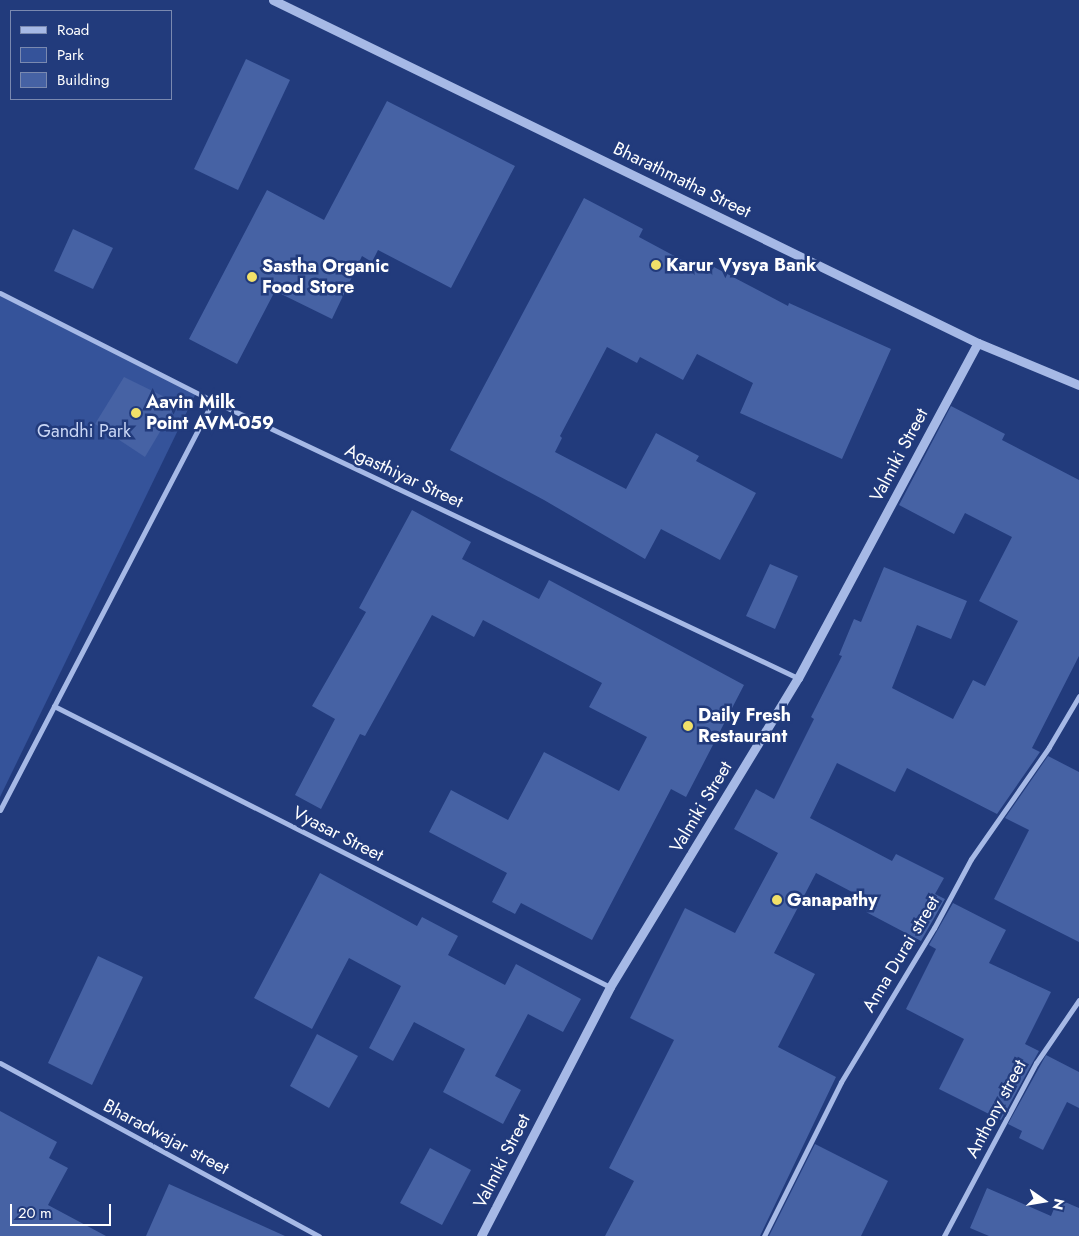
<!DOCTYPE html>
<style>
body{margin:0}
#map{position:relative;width:1079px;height:1236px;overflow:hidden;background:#223b7c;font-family:Jost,sans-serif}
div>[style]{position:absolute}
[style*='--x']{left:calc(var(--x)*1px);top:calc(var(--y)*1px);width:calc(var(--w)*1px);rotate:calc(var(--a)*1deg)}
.green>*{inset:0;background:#35539a}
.building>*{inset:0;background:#4662a4}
.minor>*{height:5px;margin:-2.5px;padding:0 2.5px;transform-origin:2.5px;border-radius:2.5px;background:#a6b9e6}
.tertiary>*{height:9px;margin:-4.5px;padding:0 4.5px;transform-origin:4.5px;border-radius:4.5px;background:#a6b9e6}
.dots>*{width:14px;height:14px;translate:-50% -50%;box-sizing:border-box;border:2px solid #223b7c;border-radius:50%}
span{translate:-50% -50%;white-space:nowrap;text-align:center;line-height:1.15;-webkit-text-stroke:5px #223b7c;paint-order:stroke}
.street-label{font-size:18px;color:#fff}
.poi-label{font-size:18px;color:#fff;font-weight:700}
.left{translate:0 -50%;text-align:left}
.park-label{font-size:18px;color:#c9d6f5}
.legend{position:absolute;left:10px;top:10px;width:162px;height:90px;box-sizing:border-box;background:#223b7c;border:1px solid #7a89b0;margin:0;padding:6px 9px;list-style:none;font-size:15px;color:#fff}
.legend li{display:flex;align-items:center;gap:10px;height:25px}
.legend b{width:25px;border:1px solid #7a89b0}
.north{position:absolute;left:1019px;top:1176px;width:50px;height:50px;-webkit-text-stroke:4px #223b7c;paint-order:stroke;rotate:103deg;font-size:14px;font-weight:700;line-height:20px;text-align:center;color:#fff}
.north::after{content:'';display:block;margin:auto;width:18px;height:22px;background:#fff;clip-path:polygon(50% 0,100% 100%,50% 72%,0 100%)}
.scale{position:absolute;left:10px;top:1204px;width:101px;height:22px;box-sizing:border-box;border:2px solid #fff;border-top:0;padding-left:6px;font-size:15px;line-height:18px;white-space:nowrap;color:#fff;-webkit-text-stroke:4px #223b7c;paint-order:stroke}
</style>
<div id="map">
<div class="green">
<i style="clip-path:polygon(0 293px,196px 393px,0 797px)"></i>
</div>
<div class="building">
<i style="clip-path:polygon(246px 59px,290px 80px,238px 190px,194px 169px)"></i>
<i style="clip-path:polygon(387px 101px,515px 166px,451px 288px,378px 250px,372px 262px,362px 256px,332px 319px,275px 291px,237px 364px,189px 339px,267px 190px,324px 220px)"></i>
<i style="clip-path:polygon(584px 198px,643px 229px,639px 237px,708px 274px,712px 266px,788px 306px,789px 303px,891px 349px,842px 459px,740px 413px,753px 383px,697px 354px,683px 380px,640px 357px,637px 363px,607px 347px,560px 436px,562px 438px,555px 452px,626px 489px,656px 433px,699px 456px,696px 461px,756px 493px,720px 560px,661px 529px,645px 559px,544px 500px,450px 450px)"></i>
<i style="clip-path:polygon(73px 229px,113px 248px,93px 289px,54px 271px)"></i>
<i style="clip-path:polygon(124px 377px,177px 403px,145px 457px,95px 424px)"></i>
<i style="clip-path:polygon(951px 406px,1005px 434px,1002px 440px,1079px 480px,1079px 656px,1032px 748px,1040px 752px,997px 814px,907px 768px,895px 792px,837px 763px,810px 818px,892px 861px,896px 854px,944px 878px,935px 894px,945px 899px,921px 941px,866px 912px,871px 902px,816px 873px,774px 953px,815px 974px,778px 1047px,836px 1077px,760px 1236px,605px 1236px,634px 1181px,609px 1168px,674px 1040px,630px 1018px,685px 908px,735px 933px,778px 853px,734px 829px,756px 789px,774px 799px,814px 719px,811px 717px,842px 656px,839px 655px,854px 619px,861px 622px,884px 567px,967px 601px,951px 639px,917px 625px,892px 688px,953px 719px,973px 680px,985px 686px,1018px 621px,979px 601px,1012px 537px,965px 513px,954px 534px,899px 505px)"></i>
<i style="clip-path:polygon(412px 510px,471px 542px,462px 559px,539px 599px,549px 580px,744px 685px,686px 797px,671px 789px,592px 940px,521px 903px,515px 914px,492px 902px,507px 873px,429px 832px,451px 790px,508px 820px,544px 752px,619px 791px,647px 737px,589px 707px,602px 683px,483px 620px,474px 637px,432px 615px,365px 736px,360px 734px,321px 809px,295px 795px,335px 719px,312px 706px,366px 612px,359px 608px)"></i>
<i style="clip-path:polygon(770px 564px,798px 576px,775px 629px,746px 616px)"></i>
<i style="clip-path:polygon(1048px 756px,1079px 772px,1079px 942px,994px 899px,1029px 830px,1005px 818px)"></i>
<i style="clip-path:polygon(320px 873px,417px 926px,422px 917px,458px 936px,448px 955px,505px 985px,516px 964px,581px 999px,563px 1032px,528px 1014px,495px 1076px,521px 1090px,503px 1124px,443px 1092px,465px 1049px,414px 1022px,393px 1061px,369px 1048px,401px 986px,349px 958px,312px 1029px,254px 998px)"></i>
<i style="clip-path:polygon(953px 903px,1006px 930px,989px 963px,1051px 992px,1025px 1044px,1039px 1051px,1001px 1120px,939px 1089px,964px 1039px,906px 1009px,936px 949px,929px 945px)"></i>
<i style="clip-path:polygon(98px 956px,143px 977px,92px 1085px,48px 1063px)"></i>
<i style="clip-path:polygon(317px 1034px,358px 1056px,329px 1108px,290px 1086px)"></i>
<i style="clip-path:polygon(1046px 1055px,1079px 1072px,1079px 1108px,1067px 1102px,1043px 1150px,1019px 1138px,1022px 1131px,1008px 1124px)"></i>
<i style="clip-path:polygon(0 1111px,57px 1142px,49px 1158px,68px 1168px,48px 1205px,106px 1236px,0 1236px)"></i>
<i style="clip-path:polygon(815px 1144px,888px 1181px,861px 1236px,769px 1236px)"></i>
<i style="clip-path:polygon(430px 1148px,471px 1170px,442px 1225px,400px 1203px)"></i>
<i style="clip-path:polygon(169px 1184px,285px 1236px,146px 1236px)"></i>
<i style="clip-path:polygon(987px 1188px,1051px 1216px,1058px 1199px,1079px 1208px,1079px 1236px,989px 1236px,970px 1228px)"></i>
</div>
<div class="minor">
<i style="--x:0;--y:293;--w:239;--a:26.9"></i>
<i style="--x:213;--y:401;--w:647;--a:25.34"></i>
<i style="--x:54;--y:706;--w:623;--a:26.81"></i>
<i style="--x:0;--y:810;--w:461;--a:-62.5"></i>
<i style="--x:0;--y:1063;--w:363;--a:28.5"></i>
<i style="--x:764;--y:1236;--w:172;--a:-63.4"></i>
<i style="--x:841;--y:1082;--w:180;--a:-58.9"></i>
<i style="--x:934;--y:928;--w:78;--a:-61.8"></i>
<i style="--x:971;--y:859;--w:136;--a:-55.1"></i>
<i style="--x:1049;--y:747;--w:59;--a:-59.5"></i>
<i style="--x:944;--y:1236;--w:196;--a:-62"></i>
<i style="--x:1036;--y:1063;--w:76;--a:-55.7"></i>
</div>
<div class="tertiary">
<i style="--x:273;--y:0;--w:784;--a:25.94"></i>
<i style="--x:978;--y:343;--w:109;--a:22.6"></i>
<i style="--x:481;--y:1236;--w:280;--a:-62.6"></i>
<i style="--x:610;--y:987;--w:362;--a:-58.7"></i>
<i style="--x:798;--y:678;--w:380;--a:-61.8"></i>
</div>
<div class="dots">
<i style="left:656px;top:265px;background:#f1e069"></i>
<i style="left:252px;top:277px;background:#f1e069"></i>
<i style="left:136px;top:413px;background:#f1e069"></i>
<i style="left:688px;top:726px;background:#f1e069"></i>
<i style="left:777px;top:900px;background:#f1e069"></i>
</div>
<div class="street-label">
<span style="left:682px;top:180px;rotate:26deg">Bharathmatha Street</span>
<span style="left:899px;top:455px;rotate:-62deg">Valmiki Street</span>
<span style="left:404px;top:476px;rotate:25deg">Agasthiyar Street</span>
<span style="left:701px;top:807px;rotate:-59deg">Valmiki Street</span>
<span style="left:338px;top:834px;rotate:27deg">Vyasar Street</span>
<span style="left:901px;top:954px;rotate:-59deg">Anna Durai street</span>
<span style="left:996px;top:1109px;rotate:-62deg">Anthony street</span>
<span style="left:166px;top:1137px;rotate:28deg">Bharadwajar street</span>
<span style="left:502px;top:1161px;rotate:-63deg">Valmiki Street</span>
</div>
<div class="poi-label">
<span class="left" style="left:666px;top:265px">Karur Vysya Bank</span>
<span class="left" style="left:262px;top:277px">Sastha Organic<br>Food Store</span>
<span class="left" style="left:146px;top:413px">Aavin Milk<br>Point AVM-059</span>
<span class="left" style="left:698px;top:726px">Daily Fresh<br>Restaurant</span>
<span class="left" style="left:787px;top:900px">Ganapathy</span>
</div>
<div class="park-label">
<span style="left:84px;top:431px">Gandhi Park</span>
</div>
<ul class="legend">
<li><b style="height:6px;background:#a6b9e6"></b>Road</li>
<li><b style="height:14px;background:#35539a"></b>Park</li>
<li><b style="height:14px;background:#4662a4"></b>Building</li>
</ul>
<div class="north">N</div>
<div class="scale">20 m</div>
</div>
